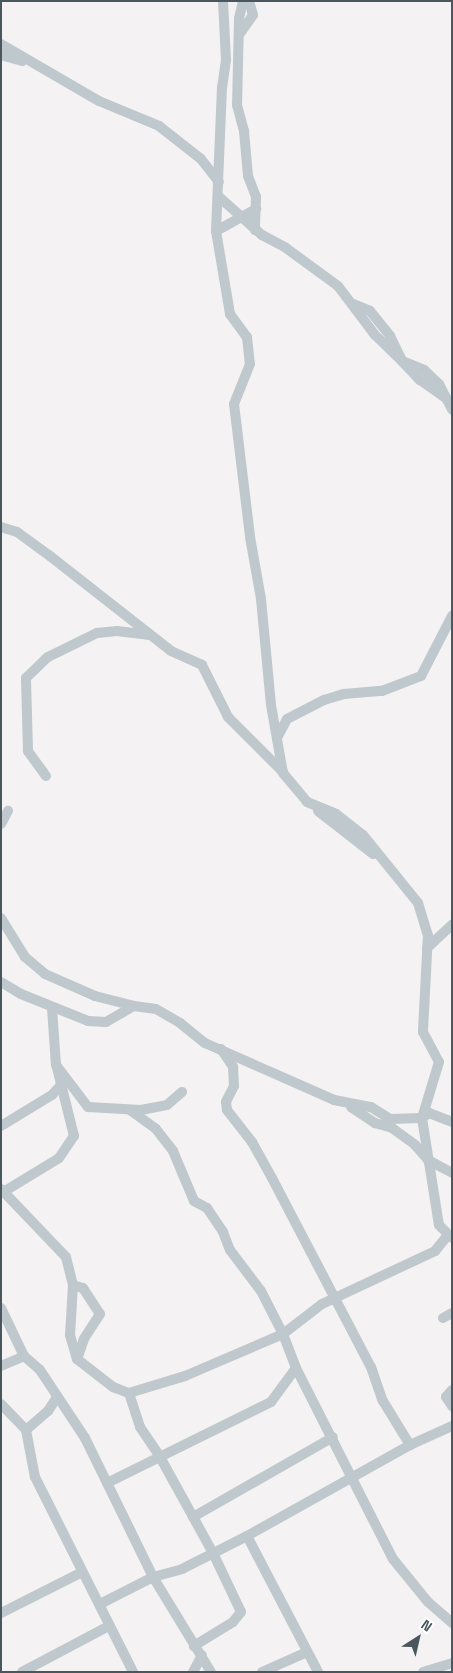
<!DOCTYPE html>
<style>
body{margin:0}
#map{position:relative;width:453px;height:1673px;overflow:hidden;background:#f4f2f2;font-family:"Space Grotesk",sans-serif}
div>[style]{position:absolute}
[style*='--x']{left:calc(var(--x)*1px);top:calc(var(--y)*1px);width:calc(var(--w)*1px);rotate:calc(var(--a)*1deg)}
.minor>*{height:10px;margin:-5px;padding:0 5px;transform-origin:5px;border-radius:5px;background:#bec8cd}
span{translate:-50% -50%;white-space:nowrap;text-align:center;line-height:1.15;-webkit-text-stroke:4px #fff;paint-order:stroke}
.frame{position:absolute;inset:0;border:2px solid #4a575e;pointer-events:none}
.north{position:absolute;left:393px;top:1613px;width:50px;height:50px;-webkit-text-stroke:4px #fff;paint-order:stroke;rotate:35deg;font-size:14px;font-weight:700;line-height:20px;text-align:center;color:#4a575e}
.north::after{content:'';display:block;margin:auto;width:18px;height:22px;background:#4a575e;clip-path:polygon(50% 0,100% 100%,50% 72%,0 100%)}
</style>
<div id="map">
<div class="minor">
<i style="--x:223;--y:1;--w:59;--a:87.1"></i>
<i style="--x:226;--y:60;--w:27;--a:98"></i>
<i style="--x:222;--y:87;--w:144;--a:92.4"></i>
<i style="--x:216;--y:231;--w:84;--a:80.4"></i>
<i style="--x:230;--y:314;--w:29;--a:54"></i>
<i style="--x:247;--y:337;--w:27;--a:84"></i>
<i style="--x:250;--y:364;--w:43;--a:111.8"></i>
<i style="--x:234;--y:404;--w:134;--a:83.1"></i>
<i style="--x:250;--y:537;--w:63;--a:79.9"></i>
<i style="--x:261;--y:599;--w:106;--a:84.6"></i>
<i style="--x:271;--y:705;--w:69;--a:80"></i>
<i style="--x:283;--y:773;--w:38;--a:50"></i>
<i style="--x:307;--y:802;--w:31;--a:22"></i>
<i style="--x:336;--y:814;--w:34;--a:38"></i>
<i style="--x:363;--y:835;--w:87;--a:51"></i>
<i style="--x:418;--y:903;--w:34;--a:73"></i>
<i style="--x:428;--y:935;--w:97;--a:93"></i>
<i style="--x:423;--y:1032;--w:34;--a:62"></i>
<i style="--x:439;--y:1062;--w:59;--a:106.9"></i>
<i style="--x:422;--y:1118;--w:108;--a:81"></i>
<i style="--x:439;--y:1225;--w:18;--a:45"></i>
<i style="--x:243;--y:1;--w:18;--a:103"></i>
<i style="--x:239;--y:19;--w:86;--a:91.3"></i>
<i style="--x:237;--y:105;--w:27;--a:75"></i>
<i style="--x:244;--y:131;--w:45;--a:84.9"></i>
<i style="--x:248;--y:176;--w:22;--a:69"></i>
<i style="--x:256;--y:197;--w:33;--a:92"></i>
<i style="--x:239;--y:35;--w:24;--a:-55"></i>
<i style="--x:253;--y:15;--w:15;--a:-106"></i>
<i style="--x:1;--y:44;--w:113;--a:30.2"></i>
<i style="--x:99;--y:101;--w:65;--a:22.6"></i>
<i style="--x:159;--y:126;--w:53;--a:38.2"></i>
<i style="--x:201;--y:159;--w:29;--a:52"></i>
<i style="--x:1;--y:55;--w:22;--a:16"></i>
<i style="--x:218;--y:196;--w:59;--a:41.6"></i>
<i style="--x:262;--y:235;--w:27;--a:28"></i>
<i style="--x:286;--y:248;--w:64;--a:36.2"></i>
<i style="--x:338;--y:286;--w:61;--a:52.9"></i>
<i style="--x:375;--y:335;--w:37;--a:44"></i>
<i style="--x:402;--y:361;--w:24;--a:22"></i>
<i style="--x:424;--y:370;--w:21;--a:43"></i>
<i style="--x:439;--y:384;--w:29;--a:63"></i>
<i style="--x:216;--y:231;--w:46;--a:-28.8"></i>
<i style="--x:353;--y:304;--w:18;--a:22"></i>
<i style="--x:370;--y:311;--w:32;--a:51"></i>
<i style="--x:390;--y:336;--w:28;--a:64"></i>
<i style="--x:402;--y:361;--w:26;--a:47"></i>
<i style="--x:420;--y:380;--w:33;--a:35"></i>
<i style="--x:1;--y:527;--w:17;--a:17"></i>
<i style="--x:17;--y:532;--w:41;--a:36"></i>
<i style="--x:50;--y:556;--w:154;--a:38.1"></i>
<i style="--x:171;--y:651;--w:34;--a:24"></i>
<i style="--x:202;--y:665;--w:58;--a:63.4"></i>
<i style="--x:228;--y:717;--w:78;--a:45"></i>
<i style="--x:277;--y:738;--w:21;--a:-62"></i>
<i style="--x:287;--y:719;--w:42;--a:-27.2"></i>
<i style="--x:324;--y:700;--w:21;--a:-17"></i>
<i style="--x:344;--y:694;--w:38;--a:-5"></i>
<i style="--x:382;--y:691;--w:42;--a:-21"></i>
<i style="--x:421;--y:676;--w:68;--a:-62.7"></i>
<i style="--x:46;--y:776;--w:31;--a:-126"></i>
<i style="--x:28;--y:751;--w:73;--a:-91.6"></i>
<i style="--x:26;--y:678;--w:30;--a:-44"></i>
<i style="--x:48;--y:657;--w:55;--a:-26.1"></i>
<i style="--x:97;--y:633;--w:20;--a:-6"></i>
<i style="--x:117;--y:631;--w:31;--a:7"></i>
<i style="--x:318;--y:811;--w:70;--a:38"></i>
<i style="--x:1;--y:824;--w:15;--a:-62"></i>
<i style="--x:1;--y:918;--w:46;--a:58.4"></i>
<i style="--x:25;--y:957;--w:26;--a:40"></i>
<i style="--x:45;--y:974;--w:55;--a:23.7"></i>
<i style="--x:95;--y:996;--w:40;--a:14.4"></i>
<i style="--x:427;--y:948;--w:34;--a:-43"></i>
<i style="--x:1;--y:982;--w:23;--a:31"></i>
<i style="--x:21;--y:994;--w:72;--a:21.9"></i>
<i style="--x:88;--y:1021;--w:18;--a:3"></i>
<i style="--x:106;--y:1022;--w:32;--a:-30"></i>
<i style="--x:134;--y:1006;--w:22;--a:8"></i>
<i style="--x:156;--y:1009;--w:28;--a:30"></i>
<i style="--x:180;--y:1023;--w:32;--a:39"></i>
<i style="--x:205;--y:1043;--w:141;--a:23.8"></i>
<i style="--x:334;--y:1100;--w:38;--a:11"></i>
<i style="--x:371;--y:1107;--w:22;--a:32"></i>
<i style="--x:390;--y:1119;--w:32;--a:-2"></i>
<i style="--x:422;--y:1118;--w:9;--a:-36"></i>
<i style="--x:429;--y:1113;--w:25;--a:21"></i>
<i style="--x:52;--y:1008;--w:57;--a:86"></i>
<i style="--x:56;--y:1065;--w:53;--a:52.7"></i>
<i style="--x:88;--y:1107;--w:53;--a:3.2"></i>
<i style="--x:141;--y:1110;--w:26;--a:-11"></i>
<i style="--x:167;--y:1105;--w:20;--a:-41"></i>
<i style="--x:221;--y:1049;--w:22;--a:56"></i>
<i style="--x:233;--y:1067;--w:19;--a:87"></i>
<i style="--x:234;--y:1086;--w:18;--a:117"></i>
<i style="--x:226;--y:1102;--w:8;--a:83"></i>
<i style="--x:227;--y:1110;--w:41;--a:52"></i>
<i style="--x:252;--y:1142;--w:41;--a:60.9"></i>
<i style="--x:272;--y:1178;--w:213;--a:62.4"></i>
<i style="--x:371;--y:1367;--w:36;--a:71"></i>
<i style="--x:383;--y:1401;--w:52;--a:58.5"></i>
<i style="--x:351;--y:1107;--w:29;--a:34"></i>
<i style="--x:375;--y:1123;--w:18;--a:16"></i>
<i style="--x:392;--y:1128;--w:29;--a:36"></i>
<i style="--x:415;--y:1145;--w:20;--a:49"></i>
<i style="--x:428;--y:1160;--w:27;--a:28"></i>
<i style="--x:130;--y:1110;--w:32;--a:36"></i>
<i style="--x:156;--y:1129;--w:28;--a:52"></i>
<i style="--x:173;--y:1151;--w:54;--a:67.2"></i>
<i style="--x:194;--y:1201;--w:15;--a:28"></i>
<i style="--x:207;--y:1208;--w:29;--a:56"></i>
<i style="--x:223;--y:1232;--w:19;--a:69"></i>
<i style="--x:230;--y:1250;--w:51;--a:52.9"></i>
<i style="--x:261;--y:1291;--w:48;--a:62.9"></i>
<i style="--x:283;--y:1334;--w:36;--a:69"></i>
<i style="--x:296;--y:1368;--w:214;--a:63.1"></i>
<i style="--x:393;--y:1559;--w:55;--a:50.9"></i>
<i style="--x:428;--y:1602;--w:32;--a:41"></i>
<i style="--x:1;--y:1126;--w:60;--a:-31.3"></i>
<i style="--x:52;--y:1095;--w:13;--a:-48"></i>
<i style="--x:1;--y:1189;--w:94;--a:46.3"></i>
<i style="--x:66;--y:1257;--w:29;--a:76"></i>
<i style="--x:73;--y:1285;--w:50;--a:93.4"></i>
<i style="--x:70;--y:1335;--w:25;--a:74"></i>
<i style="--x:77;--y:1359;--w:46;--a:37.9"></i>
<i style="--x:113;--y:1387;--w:17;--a:21"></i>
<i style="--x:129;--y:1393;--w:59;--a:-16.9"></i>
<i style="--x:185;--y:1376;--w:107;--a:-23.2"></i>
<i style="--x:283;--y:1334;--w:49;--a:-37.6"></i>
<i style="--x:322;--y:1304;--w:125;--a:-25.1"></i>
<i style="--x:435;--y:1251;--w:19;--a:-51"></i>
<i style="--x:5;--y:1191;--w:63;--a:-31.4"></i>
<i style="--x:59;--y:1158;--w:27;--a:-56"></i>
<i style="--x:74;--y:1136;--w:70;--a:-104"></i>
<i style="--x:73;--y:1285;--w:10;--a:17"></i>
<i style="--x:83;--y:1288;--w:31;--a:57"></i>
<i style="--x:100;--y:1314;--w:30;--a:123"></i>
<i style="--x:84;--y:1339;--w:21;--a:109"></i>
<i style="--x:1;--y:1308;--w:53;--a:64.4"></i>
<i style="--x:443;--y:1318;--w:10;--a:-29"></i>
<i style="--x:1;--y:1366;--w:25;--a:-23"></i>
<i style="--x:24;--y:1356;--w:21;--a:41"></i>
<i style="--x:40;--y:1370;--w:82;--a:56.5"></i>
<i style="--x:85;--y:1438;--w:155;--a:63.9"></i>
<i style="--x:153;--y:1577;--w:111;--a:58.6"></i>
<i style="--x:452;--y:1390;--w:9;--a:131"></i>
<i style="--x:446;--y:1397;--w:11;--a:56"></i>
<i style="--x:129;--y:1393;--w:36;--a:72"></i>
<i style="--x:140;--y:1427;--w:36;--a:56"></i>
<i style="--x:160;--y:1457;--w:110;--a:61.1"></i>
<i style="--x:213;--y:1553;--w:65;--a:64.6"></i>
<i style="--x:241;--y:1612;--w:13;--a:129"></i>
<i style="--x:233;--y:1622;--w:46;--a:148.4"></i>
<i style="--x:1;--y:1404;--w:36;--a:46"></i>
<i style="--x:26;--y:1430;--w:48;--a:79.2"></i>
<i style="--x:35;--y:1477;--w:218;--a:63.3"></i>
<i style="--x:26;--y:1430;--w:29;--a:-41"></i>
<i style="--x:48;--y:1411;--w:17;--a:-57"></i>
<i style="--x:107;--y:1483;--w:183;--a:-26.3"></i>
<i style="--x:271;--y:1402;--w:42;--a:-53.7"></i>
<i style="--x:193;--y:1517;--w:161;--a:-29.7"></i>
<i style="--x:247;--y:1536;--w:153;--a:62.4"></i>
<i style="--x:100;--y:1604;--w:59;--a:-27"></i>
<i style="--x:153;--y:1577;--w:30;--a:-15"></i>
<i style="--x:182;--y:1569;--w:73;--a:-26.9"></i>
<i style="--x:247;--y:1536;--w:187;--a:-29.2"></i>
<i style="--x:410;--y:1445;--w:46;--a:-24.3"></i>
<i style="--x:1;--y:1613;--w:91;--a:-26.8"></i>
<i style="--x:22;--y:1672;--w:98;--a:-27.9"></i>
<i style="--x:193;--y:1672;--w:19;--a:-62"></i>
<i style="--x:262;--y:1672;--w:49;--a:-24"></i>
<i style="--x:423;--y:1672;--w:30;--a:-17"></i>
</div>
<div class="frame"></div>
<div class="north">N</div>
</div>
